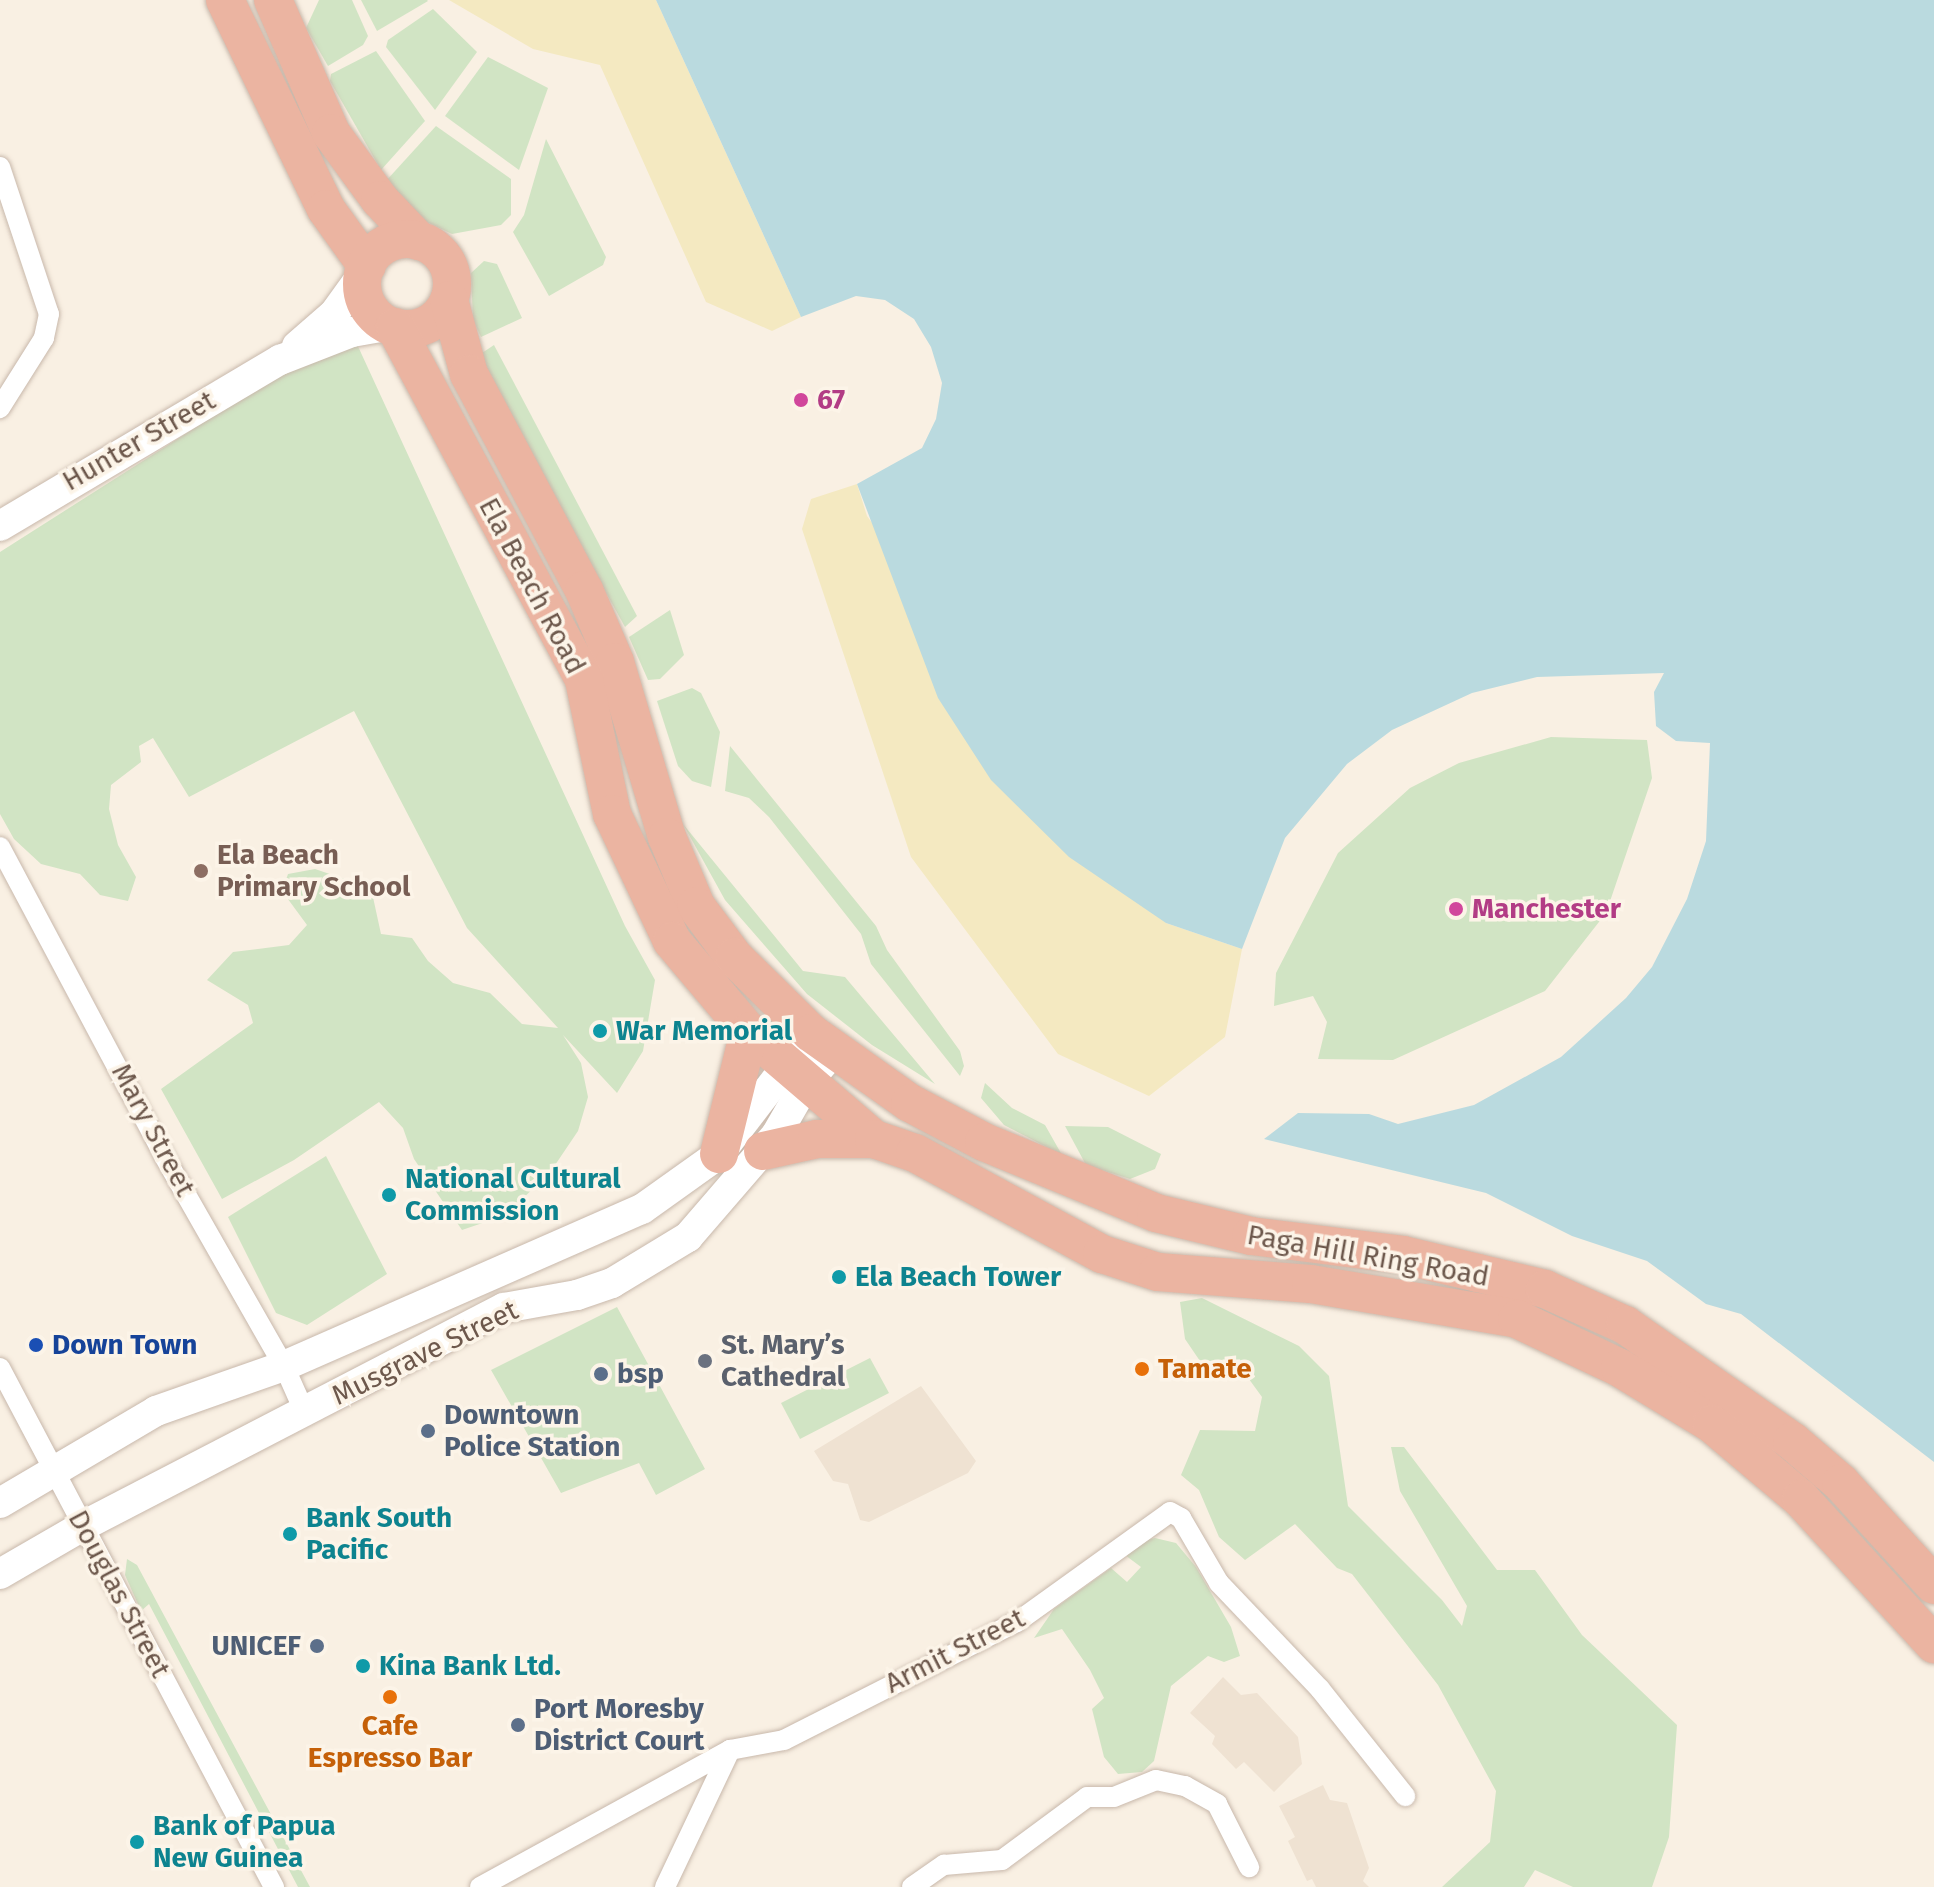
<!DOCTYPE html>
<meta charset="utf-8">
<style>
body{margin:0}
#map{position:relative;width:1934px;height:1887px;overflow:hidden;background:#f9f0e3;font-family:"Fira Sans",sans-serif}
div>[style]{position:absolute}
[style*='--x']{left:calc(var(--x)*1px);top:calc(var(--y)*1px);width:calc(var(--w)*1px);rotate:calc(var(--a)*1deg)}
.residential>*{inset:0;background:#efe2d2}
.green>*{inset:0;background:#d1e4c4}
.sand>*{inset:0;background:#f4e9c1}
.water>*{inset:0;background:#badadf}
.roads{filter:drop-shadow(0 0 2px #c8b8ab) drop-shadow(0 0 2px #c8b8ab)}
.street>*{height:20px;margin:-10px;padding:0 10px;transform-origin:10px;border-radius:10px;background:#fff}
.secondary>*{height:30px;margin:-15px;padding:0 15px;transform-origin:15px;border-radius:15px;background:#fff}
.highway>*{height:38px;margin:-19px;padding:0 19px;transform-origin:19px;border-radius:19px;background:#ebb4a1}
.highway>.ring{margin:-19px;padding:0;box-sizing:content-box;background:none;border:38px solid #ebb4a1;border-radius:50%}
.dots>*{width:22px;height:22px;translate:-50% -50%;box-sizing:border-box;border:4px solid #fcf4e8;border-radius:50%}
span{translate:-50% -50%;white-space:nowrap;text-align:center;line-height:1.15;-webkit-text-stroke:7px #fcf4e8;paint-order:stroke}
.hotel-label{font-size:28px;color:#b23c85;font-weight:700}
.left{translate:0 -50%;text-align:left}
.street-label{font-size:28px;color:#6d584c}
.education-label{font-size:28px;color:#785e54;font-weight:700}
.culture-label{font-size:28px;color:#0d838f;font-weight:700}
.transit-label{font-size:28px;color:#164399;font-weight:700}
.worship-label{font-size:28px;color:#5b616d;font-weight:700}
.food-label{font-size:28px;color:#c56008;font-weight:700}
.service-label{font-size:28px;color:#4e5e75;font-weight:700}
.right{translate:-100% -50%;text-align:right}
</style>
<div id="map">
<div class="residential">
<i style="clip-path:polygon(921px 1386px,976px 1461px,968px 1473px,869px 1522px,860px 1520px,848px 1484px,833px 1481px,814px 1451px)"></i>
<i style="clip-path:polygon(1223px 1677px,1241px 1695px,1257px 1693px,1298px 1737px,1302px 1764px,1274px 1792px,1244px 1762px,1236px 1769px,1212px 1744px,1215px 1736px,1190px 1713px)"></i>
<i style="clip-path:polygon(1323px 1785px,1330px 1800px,1347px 1803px,1369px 1868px,1363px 1881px,1369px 1887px,1316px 1887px,1312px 1879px,1307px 1881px,1288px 1841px,1295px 1837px,1279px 1806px)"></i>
</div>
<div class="green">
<i style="clip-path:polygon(319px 0,352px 0,368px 36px,363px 45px,328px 66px,306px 28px)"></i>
<i style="clip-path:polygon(361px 0,427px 0,428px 1px,377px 31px)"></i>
<i style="clip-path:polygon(433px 9px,477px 52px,435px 110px,386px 47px,388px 40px)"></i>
<i style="clip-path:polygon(376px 51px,425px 121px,381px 170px,330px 81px,331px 74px)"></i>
<i style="clip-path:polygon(488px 57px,548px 88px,519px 170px,445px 116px)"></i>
<i style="clip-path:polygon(436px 126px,511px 179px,511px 215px,501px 225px,452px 234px,410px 214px,385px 182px)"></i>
<i style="clip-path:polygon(546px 139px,606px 257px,603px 265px,549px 296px,513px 232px,524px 215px)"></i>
<i style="clip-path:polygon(484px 261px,497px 264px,522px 318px,481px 337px,473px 320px,471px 273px)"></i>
<i style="clip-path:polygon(350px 329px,625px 926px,655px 980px,643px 1051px,617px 1093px,563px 1035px,581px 1063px,588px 1097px,578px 1131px,551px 1171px,506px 1215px,462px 1230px,414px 1159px,403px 1128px,379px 1102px,294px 1160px,222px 1199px,161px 1089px,253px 1023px,248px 1005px,207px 980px,233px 952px,289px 945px,307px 925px,282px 891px,288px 874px,315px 869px,371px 888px,381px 934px,412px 938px,428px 961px,453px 983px,490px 993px,522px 1024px,558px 1028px,467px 928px,354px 711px,189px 797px,153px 738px,139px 746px,141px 762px,111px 785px,109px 809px,118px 845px,136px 877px,128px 901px,100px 895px,80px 874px,41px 864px,14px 839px,0 814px,0 552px)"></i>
<i style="clip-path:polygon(494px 345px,637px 616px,625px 627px,493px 389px,482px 353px)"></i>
<i style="clip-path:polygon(670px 610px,684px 655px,660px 679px,648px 680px,629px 637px)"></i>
<i style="clip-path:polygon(692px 688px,701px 693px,720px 732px,711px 787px,692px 781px,678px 766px,657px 701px)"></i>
<i style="clip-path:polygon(1551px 737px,1647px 740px,1652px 778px,1606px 913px,1545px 991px,1393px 1060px,1318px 1059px,1327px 1022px,1313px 996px,1274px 1006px,1276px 973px,1338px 853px,1410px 788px,1459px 763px)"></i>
<i style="clip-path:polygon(730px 746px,876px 926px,887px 950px,960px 1051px,964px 1066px,960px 1076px,871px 964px,861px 934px,769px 817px,749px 798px,725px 791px)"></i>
<i style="clip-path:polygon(683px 824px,803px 971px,845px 977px,935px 1084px,872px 1045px,807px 994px,725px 900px)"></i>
<i style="clip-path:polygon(985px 1083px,1012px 1108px,1045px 1125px,1062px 1155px,1004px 1125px,981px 1098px)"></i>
<i style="clip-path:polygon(1065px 1126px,1108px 1127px,1161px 1154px,1155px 1169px,1130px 1179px,1086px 1165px)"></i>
<i style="clip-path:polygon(326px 1156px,387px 1274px,307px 1325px,276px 1313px,228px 1217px)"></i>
<i style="clip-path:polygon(1202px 1298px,1299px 1346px,1329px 1376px,1348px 1506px,1442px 1600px,1462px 1626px,1467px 1606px,1400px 1491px,1391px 1447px,1404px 1447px,1497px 1570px,1535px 1570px,1582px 1635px,1677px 1725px,1669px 1837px,1652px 1887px,1573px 1887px,1535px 1870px,1524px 1887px,1442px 1887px,1490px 1842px,1496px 1791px,1438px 1685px,1352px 1574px,1337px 1568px,1295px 1524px,1245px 1560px,1219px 1537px,1199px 1490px,1181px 1475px,1200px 1430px,1255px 1431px,1262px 1397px,1246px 1375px,1200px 1361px,1185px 1339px,1180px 1302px)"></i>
<i style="clip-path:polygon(617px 1307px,705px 1469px,656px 1495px,639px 1463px,561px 1493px,491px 1370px)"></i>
<i style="clip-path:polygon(870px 1358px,889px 1393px,800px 1439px,781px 1403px)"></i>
<i style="clip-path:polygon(1155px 1538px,1176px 1543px,1196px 1567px,1231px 1627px,1240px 1656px,1224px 1662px,1208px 1656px,1171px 1686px,1154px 1761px,1142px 1772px,1118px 1774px,1104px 1757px,1092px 1709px,1104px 1698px,1090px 1670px,1062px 1629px,1034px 1638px,1054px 1609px,1111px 1568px,1127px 1582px,1141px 1567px,1121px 1552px,1132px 1543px)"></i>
<i style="clip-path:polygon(127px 1559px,137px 1565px,310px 1887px,298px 1887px,149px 1604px,141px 1611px,125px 1575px)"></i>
</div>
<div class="sand">
<i style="clip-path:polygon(449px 0,656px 0,801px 317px,772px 331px,706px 302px,600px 65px,533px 49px)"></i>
<i style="clip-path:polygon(857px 484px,867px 516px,1166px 923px,1242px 949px,1225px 1037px,1149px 1096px,1058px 1054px,911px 857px,802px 529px,811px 499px)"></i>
</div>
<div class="water">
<i style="clip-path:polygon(656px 0,1934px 0,1934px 1462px,1741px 1314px,1706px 1304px,1647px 1261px,1572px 1236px,1486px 1193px,1264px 1139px,1298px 1113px,1369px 1114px,1398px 1124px,1474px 1105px,1561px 1057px,1626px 998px,1652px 967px,1687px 899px,1706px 841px,1710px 743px,1676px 741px,1656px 726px,1654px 692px,1664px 673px,1537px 677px,1472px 693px,1392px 730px,1347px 764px,1285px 838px,1242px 949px,1166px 923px,1069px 857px,991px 780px,938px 698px,857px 484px,922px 448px,936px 419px,942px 383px,931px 347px,914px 319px,885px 300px,856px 296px,801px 317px)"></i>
</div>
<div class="roads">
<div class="street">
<i style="--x:0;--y:167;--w:155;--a:71.6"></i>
<i style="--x:49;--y:314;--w:25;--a:102"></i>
<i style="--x:44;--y:338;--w:83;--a:122.2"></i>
<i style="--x:0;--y:847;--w:350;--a:62"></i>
<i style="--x:164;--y:1156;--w:242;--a:60.3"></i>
<i style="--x:284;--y:1366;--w:51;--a:65.9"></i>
<i style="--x:0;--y:1368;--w:587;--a:62.17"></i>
<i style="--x:480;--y:1887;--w:285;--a:-28.7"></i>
<i style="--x:730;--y:1750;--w:55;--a:-10.5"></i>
<i style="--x:784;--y:1740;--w:261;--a:-26.9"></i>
<i style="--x:1017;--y:1622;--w:188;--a:-35.7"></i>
<i style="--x:1170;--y:1512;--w:13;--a:29"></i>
<i style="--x:1181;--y:1518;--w:75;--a:59.7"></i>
<i style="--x:1219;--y:1583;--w:146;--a:46.4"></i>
<i style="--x:1320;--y:1689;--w:137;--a:51.5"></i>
<i style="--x:665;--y:1887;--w:152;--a:-64.6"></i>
<i style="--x:912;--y:1887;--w:39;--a:-35"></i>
<i style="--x:944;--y:1865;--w:58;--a:-4.9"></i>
<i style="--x:1002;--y:1860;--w:106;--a:-36.5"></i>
<i style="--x:1087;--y:1797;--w:27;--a:0"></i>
<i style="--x:1114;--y:1797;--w:45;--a:-22"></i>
<i style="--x:1156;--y:1780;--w:30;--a:12"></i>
<i style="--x:1185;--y:1786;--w:37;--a:29"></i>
<i style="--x:1217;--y:1804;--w:71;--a:63.1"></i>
</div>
<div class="secondary">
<i style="--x:297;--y:346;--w:49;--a:-40.9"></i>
<i style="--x:334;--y:314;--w:53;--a:-54.2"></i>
<i style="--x:0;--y:526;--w:326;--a:-30.7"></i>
<i style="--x:280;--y:360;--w:77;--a:-21.3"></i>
<i style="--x:352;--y:332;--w:39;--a:-10"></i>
<i style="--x:0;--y:1503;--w:181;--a:-30.5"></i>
<i style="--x:156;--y:1411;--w:136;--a:-19.4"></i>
<i style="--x:284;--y:1366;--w:391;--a:-23.7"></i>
<i style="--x:642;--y:1209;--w:95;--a:-35.5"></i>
<i style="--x:719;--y:1154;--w:135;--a:-52.5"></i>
<i style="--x:0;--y:1574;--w:94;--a:-30.1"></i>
<i style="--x:81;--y:1527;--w:476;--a:-27.4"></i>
<i style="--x:504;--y:1308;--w:74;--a:-10.1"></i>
<i style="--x:577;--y:1295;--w:37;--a:-19"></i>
<i style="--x:612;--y:1283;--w:89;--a:-31.2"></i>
<i style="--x:688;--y:1237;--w:135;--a:-49.2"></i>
<i style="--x:776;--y:1135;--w:60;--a:-60"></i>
<i style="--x:806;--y:1083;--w:43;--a:-48.8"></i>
</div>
<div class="highway">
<i style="--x:225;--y:0;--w:232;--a:64.2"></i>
<i style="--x:326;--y:209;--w:70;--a:54.3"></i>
<i style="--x:273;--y:0;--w:145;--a:66.4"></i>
<i style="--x:331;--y:133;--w:83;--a:53.8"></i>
<i style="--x:380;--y:200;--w:57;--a:46.4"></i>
<i class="ring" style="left:362px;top:239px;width:52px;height:52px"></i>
<i style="--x:449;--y:300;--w:77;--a:74.9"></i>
<i style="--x:469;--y:374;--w:245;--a:62"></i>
<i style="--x:584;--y:590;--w:78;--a:66.7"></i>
<i style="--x:615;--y:662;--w:183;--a:73.5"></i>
<i style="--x:667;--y:837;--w:75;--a:67.2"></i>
<i style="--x:696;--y:906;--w:64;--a:53.3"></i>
<i style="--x:734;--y:957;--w:108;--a:44.6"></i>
<i style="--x:811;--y:1033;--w:121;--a:35.3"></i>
<i style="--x:910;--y:1103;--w:84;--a:27.8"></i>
<i style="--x:984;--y:1142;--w:186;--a:22.4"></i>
<i style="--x:1156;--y:1213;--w:98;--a:13.6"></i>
<i style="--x:1251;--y:1236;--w:153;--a:7.1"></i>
<i style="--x:1403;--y:1255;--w:77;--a:13.5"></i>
<i style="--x:1478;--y:1273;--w:69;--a:13.4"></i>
<i style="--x:1545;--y:1289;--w:88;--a:24.2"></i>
<i style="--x:1625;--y:1325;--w:203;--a:34.8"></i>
<i style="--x:1792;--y:1441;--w:65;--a:40.6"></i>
<i style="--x:1841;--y:1483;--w:138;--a:47.6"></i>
<i style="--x:395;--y:327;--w:400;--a:61.8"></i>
<i style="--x:584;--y:680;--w:137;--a:78.2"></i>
<i style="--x:612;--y:814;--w:140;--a:64.7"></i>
<i style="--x:672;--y:941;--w:119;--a:49.8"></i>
<i style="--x:749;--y:1032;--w:165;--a:40.6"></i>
<i style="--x:763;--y:1151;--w:55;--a:-12.5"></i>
<i style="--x:817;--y:1139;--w:57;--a:0"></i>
<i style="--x:874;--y:1139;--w:43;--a:18.9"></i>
<i style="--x:915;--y:1153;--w:213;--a:28.4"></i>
<i style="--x:1102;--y:1254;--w:59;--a:17.8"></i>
<i style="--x:1158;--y:1272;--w:153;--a:4.5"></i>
<i style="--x:1311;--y:1284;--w:209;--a:9.6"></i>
<i style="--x:1517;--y:1319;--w:114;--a:25.4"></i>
<i style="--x:1620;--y:1368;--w:108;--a:31.3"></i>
<i style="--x:1712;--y:1424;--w:116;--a:40.1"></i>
<i style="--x:1801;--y:1499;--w:197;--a:47.5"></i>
<i style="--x:719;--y:1154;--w:126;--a:-76.2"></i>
</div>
</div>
<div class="dots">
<i style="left:801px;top:400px;background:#d1479c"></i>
<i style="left:201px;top:871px;background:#8d6e63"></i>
<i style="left:1456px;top:909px;background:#d1479c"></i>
<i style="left:600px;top:1031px;background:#0f9aa8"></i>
<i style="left:389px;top:1195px;background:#0f9aa8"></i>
<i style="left:839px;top:1277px;background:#0f9aa8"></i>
<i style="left:36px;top:1345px;background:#1a4fb4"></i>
<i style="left:705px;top:1361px;background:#6b7280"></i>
<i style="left:1142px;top:1369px;background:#e8710a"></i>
<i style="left:601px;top:1374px;background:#5c6f8a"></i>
<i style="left:428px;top:1431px;background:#5c6f8a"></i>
<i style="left:290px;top:1534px;background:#0f9aa8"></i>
<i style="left:317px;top:1646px;background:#5c6f8a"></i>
<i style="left:363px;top:1666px;background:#0f9aa8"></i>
<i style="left:390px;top:1697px;background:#e8710a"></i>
<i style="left:518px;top:1725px;background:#5c6f8a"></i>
<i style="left:137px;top:1842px;background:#0f9aa8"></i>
</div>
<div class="hotel-label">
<span class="left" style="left:817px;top:400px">67</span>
<span class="left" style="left:1472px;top:909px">Manchester</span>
</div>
<div class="street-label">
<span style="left:139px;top:441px;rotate:-30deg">Hunter Street</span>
<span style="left:532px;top:586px;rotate:62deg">Ela Beach Road</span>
<span style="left:153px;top:1130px;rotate:62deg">Mary Street</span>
<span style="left:1368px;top:1256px;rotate:10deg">Paga Hill Ring Road</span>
<span style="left:425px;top:1353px;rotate:-26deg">Musgrave Street</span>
<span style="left:119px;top:1594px;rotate:62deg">Douglas Street</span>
<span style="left:955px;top:1651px;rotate:-27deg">Armit Street</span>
</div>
<div class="education-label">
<span class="left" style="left:217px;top:871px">Ela Beach<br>Primary School</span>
</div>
<div class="culture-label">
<span class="left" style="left:616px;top:1031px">War Memorial</span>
<span class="left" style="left:405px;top:1195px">National Cultural<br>Commission</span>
<span class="left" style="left:855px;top:1277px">Ela Beach Tower</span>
<span class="left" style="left:306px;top:1534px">Bank South<br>Pacific</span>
<span class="left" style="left:379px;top:1666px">Kina Bank Ltd.</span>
<span class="left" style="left:153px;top:1842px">Bank of Papua<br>New Guinea</span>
</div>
<div class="transit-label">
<span class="left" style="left:52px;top:1345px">Down Town</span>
</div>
<div class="worship-label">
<span class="left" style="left:721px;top:1361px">St. Mary’s<br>Cathedral</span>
</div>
<div class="food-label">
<span class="left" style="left:1158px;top:1369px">Tamate</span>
<span style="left:390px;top:1742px">Cafe<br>Espresso Bar</span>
</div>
<div class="service-label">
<span class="left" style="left:617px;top:1374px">bsp</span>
<span class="left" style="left:444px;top:1431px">Downtown<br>Police Station</span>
<span class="right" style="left:301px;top:1646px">UNICEF</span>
<span class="left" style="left:534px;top:1725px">Port Moresby<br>District Court</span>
</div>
</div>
